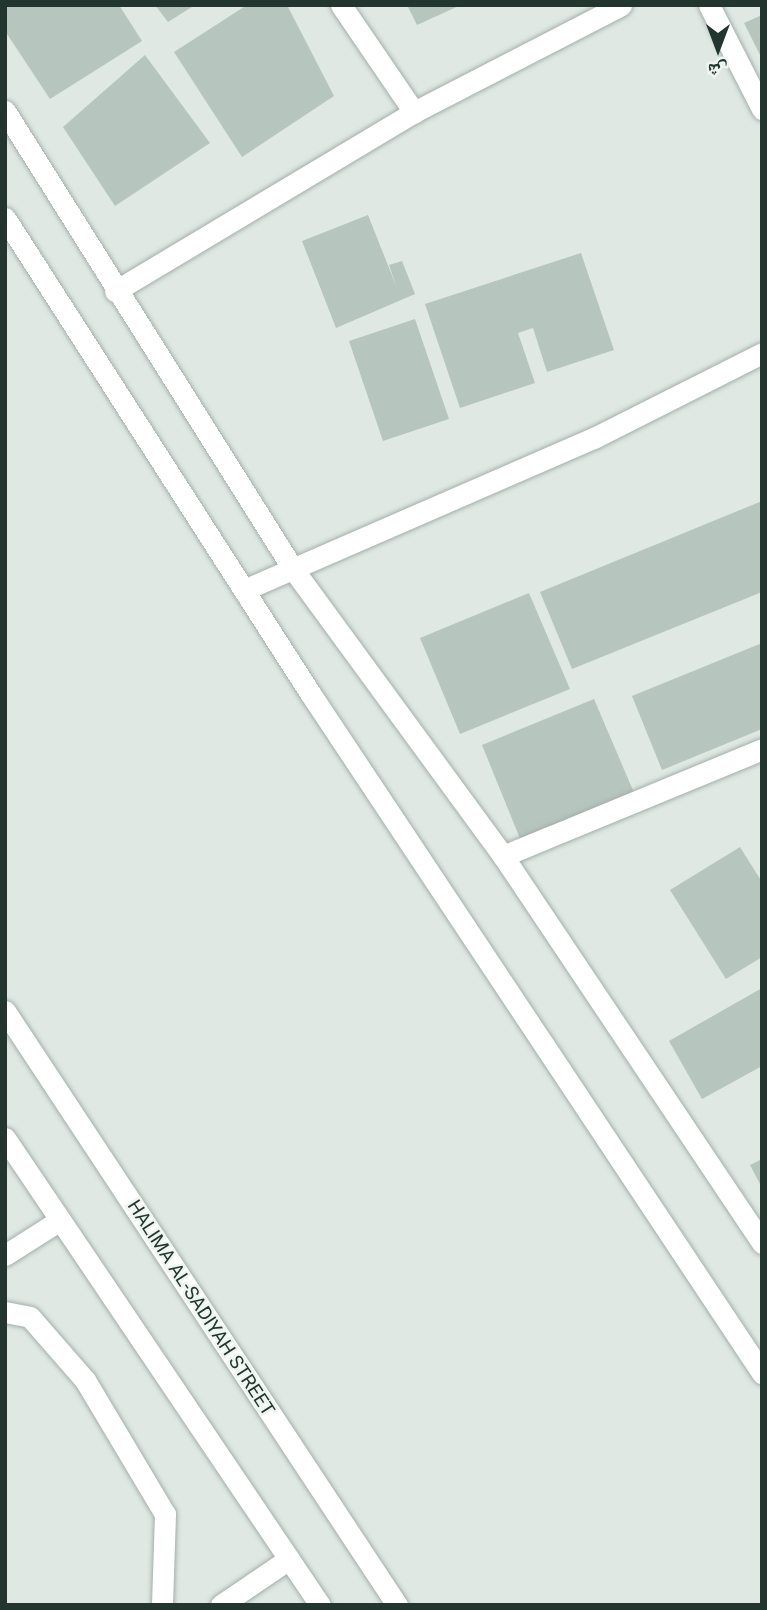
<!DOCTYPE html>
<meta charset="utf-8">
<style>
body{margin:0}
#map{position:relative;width:767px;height:1610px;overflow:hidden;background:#dfe8e3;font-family:Roboto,"Noto Naskh Arabic",sans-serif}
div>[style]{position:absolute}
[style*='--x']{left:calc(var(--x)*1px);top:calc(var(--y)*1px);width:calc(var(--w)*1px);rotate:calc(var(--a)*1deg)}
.building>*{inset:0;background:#b7c5bf}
.roads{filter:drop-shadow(0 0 2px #a3afa9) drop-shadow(0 0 2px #a3afa9)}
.minor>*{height:21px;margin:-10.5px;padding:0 10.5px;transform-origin:10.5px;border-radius:10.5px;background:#fff}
.tertiary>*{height:21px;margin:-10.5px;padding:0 10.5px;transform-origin:10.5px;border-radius:10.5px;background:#fff}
span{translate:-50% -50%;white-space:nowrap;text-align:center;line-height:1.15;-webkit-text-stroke:5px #eff5f1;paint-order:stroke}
.street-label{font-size:19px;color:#22362f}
.frame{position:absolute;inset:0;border:7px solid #22362f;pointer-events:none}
.north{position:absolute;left:683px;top:14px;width:70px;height:70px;-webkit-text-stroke:5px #eff5f1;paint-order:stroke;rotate:180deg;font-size:19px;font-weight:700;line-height:28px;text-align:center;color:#22362f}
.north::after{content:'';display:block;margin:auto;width:24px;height:32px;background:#22362f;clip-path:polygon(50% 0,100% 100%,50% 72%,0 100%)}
</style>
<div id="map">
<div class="building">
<i style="clip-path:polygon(5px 5px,119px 5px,142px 41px,50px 99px,5px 31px)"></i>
<i style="clip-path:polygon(155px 5px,195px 5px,168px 22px)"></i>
<i style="clip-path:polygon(247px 5px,287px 5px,334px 96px,242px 157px,174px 52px)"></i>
<i style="clip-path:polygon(407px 5px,461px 5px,417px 25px)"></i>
<i style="clip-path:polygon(762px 15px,762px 59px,744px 23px)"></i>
<i style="clip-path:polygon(145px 55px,210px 143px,115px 206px,63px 127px)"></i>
<i style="clip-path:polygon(368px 215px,397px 288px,389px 265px,402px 261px,415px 294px,336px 328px,302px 241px)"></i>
<i style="clip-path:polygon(581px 253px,614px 350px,547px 372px,533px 328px,518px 333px,535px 383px,460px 408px,425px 304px)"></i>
<i style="clip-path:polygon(415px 319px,449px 419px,383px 441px,349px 341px)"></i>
<i style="clip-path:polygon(762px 501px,762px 592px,572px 669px,540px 592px)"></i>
<i style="clip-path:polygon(529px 593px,570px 689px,460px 734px,420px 638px)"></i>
<i style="clip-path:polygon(762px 643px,762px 729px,662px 770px,632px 696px)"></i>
<i style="clip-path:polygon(594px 699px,635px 795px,521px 841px,482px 745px)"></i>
<i style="clip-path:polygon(740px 847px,762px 882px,762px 957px,726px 979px,670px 890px)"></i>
<i style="clip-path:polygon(762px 988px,762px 1066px,702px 1099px,669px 1041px)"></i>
<i style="clip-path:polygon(762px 1159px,762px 1188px,750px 1165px)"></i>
</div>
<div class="roads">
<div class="minor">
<i style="--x:341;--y:5;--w:130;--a:55.7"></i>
<i style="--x:709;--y:5;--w:117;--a:63"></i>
<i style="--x:5;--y:111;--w:541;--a:57.84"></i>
<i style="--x:293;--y:569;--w:356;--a:53.8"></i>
<i style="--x:503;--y:856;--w:466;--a:56.2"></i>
<i style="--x:5;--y:218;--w:564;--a:57.3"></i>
<i style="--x:310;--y:693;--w:817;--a:56.39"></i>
<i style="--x:115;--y:291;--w:348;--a:-30.9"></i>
<i style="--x:414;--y:112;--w:233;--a:-27.3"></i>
<i style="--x:244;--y:590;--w:382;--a:-23.5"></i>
<i style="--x:594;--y:438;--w:188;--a:-26.8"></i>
<i style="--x:503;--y:856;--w:280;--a:-22.4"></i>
<i style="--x:5;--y:1138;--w:563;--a:56"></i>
<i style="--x:5;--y:1255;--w:65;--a:-32.5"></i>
<i style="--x:5;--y:1312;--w:25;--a:11"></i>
<i style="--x:30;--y:1317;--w:84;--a:48.9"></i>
<i style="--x:85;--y:1380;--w:156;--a:59.2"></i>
<i style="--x:165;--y:1514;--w:91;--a:91.9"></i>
<i style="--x:221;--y:1605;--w:82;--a:-34.1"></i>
</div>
<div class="tertiary">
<i style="--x:5;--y:1011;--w:712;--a:56.58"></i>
</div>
</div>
<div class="street-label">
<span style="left:201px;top:1308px;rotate:57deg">HALIMA AL-SADIYAH STREET</span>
</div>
<div class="frame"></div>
<div class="north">ش</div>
</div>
